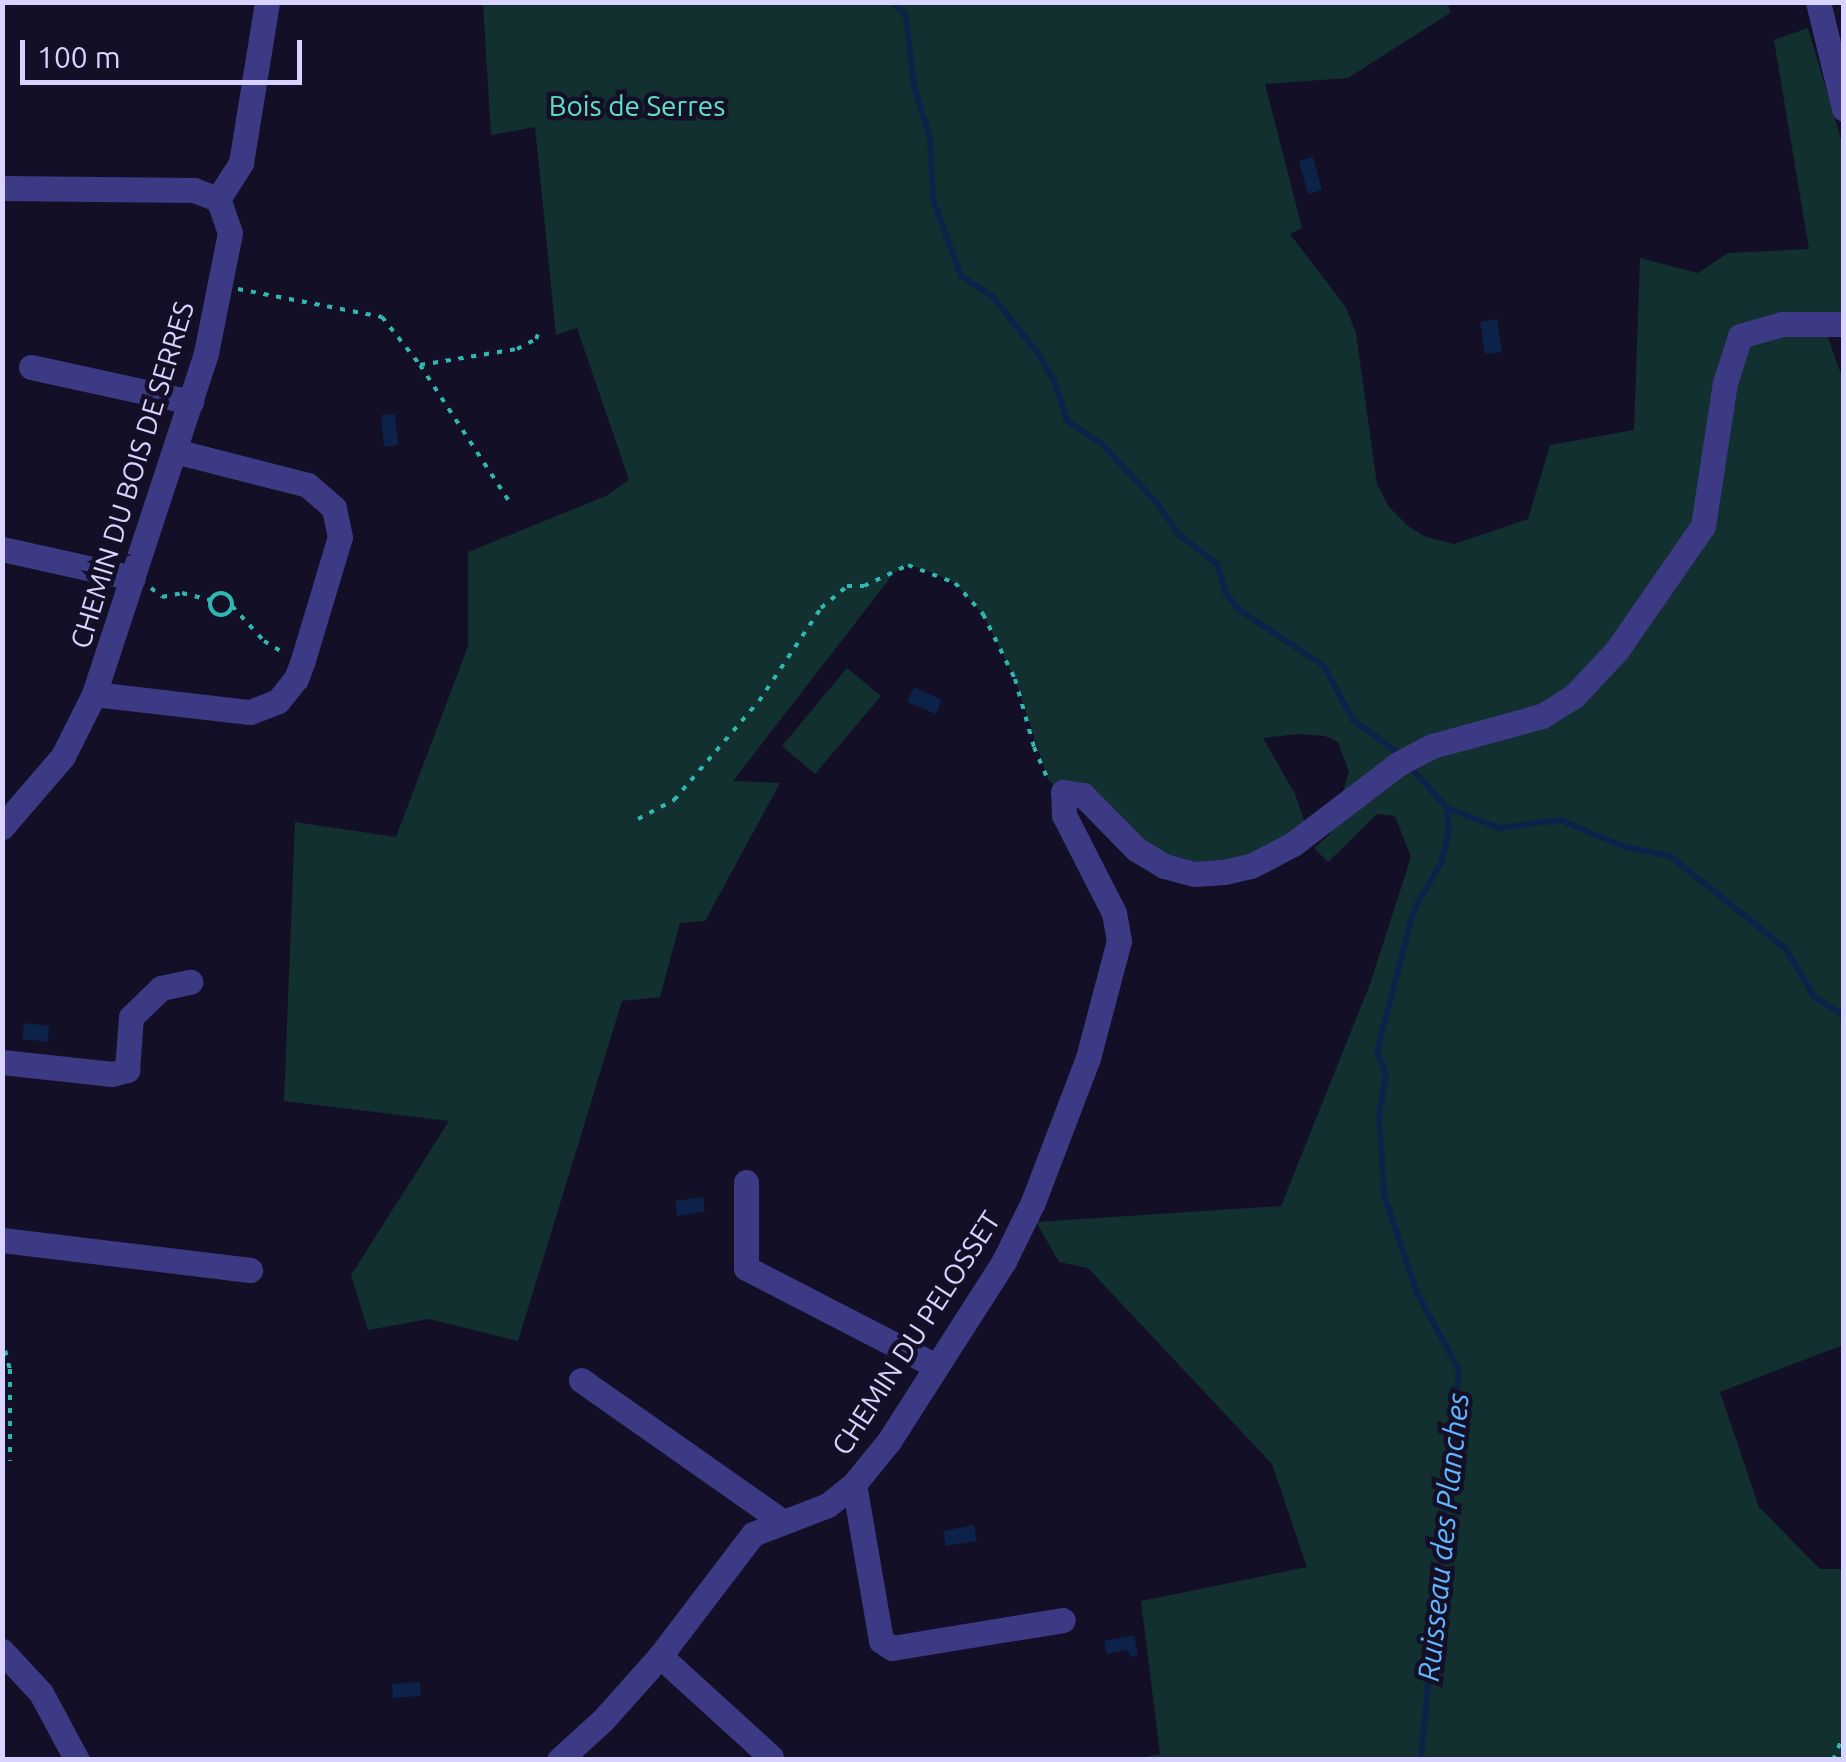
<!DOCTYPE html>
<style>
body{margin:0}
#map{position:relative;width:1846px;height:1762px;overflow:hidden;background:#130f26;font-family:Ubuntu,sans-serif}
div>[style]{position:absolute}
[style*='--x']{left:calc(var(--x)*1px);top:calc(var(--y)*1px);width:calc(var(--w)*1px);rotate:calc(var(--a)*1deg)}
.green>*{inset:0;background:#12302f}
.water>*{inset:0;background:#0c2248}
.stream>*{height:6px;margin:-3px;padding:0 3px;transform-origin:3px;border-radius:3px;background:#0c2248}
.path>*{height:4px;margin-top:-2px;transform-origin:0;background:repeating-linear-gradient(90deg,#2fb8b0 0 5px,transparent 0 13px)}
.path>.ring{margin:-2px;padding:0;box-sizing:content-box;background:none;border:4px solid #2fb8b0;border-radius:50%}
.minor>*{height:25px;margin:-12.5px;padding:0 12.5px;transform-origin:12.5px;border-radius:12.5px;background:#3d3a85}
span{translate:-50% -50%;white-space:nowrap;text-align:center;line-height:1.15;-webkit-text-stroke:9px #130f26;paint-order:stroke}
.park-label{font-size:28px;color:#5fe0c0}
.street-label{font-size:28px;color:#d9d4ff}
.water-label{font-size:30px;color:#62b6ff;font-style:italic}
.frame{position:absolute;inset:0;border:5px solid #d9d4ff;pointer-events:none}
.scale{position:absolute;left:20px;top:40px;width:282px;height:45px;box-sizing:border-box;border:5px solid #d9d4ff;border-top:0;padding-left:12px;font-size:30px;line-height:35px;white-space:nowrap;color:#d9d4ff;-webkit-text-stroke:8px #130f26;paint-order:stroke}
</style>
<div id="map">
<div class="green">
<i style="clip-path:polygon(483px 3px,1448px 3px,1450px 13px,1348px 78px,1265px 84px,1302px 228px,1290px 234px,1345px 306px,1356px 333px,1377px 484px,1389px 507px,1408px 526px,1426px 537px,1454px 544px,1528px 519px,1550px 445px,1634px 430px,1640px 258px,1698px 273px,1728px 253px,1809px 249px,1774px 40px,1808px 28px,1844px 149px,1843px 312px,1820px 316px,1844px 382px,1843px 1345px,1720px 1392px,1759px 1507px,1820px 1569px,1843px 1569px,1843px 1759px,1134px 1759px,1160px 1754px,1141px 1601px,1307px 1567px,1272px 1464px,1088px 1268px,1059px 1262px,1036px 1222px,1281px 1206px,1370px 984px,1411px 857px,1395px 816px,1377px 814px,1328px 862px,1314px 848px,1330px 834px,1349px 772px,1338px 742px,1325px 736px,1297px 734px,1263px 738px,1295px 794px,1309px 834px,1194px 874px,1062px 794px,1048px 779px,1015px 679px,983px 614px,955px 583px,926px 570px,908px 565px,894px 573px,733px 781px,780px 783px,705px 921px,680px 923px,660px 997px,622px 1001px,518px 1341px,429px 1319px,368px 1330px,351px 1275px,449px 1121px,284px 1101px,295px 822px,396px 837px,468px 646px,468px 552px,606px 496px,629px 480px,577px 328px,556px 335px,535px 127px,491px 135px)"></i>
<i style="clip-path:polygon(847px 668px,881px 696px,815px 774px,782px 746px)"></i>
</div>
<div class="water">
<i style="clip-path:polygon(1313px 157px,1322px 190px,1308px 194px,1299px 161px)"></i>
<i style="clip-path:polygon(1497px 319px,1502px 352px,1485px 354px,1480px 322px)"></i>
<i style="clip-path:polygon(395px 414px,398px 445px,384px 447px,381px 415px)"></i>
<i style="clip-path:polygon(914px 687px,942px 700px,936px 714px,907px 702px)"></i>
<i style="clip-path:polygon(24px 1023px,49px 1026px,48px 1042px,22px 1039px)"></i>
<i style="clip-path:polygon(703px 1197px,705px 1211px,677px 1216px,675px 1201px)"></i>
<i style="clip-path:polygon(974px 1525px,977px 1541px,946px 1546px,943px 1531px)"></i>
<i style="clip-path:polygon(1134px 1635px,1138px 1655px,1130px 1657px,1128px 1650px,1107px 1654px,1104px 1641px)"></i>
<i style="clip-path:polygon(420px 1682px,421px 1696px,393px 1698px,392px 1684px)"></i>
</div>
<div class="stream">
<i style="--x:893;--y:2;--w:18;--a:45"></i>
<i style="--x:906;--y:15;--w:72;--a:83.7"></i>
<i style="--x:914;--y:87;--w:52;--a:72.3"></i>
<i style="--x:930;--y:137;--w:62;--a:87.2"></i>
<i style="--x:933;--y:199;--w:82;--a:70"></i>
<i style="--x:961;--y:276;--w:37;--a:33"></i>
<i style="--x:992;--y:296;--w:72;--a:51.2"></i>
<i style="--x:1037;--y:352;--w:33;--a:59"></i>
<i style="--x:1054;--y:380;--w:43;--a:72.4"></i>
<i style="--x:1067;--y:421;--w:42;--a:33.3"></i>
<i style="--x:1102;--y:444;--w:82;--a:47"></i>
<i style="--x:1158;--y:504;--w:36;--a:56"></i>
<i style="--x:1178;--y:534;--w:49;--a:37.6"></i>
<i style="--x:1217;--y:564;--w:31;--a:73"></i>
<i style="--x:1226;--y:594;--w:19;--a:51"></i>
<i style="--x:1238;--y:609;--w:103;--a:33.5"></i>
<i style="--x:1324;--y:666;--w:61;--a:61.8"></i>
<i style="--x:1353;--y:720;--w:58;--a:35.9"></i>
<i style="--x:1408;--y:764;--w:59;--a:48.4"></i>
<i style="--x:1447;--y:808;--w:23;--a:85"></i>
<i style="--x:1449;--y:831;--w:33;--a:104"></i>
<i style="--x:1441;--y:863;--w:53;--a:120.4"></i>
<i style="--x:1414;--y:909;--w:147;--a:104.6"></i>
<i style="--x:1377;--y:1051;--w:25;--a:69"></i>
<i style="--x:1386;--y:1074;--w:42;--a:99.7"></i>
<i style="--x:1379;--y:1115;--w:80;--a:86.4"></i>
<i style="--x:1384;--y:1195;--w:103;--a:71.4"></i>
<i style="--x:1417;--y:1293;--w:88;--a:61.4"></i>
<i style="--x:1459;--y:1370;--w:392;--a:95.6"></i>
<i style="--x:1447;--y:808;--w:56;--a:21"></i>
<i style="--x:1499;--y:828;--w:62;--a:-7.5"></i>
<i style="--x:1560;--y:820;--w:70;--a:22.6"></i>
<i style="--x:1625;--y:847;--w:46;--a:11.3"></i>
<i style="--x:1670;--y:856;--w:149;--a:38.7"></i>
<i style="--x:1786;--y:949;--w:57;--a:59.4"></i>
<i style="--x:1815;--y:998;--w:32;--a:30"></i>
</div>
<div class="path">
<i style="--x:238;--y:289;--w:147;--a:11"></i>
<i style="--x:382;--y:317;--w:61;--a:51.6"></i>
<i style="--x:420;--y:365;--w:98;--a:-9.4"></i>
<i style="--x:517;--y:349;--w:21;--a:-28"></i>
<i style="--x:536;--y:339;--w:11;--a:-68"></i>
<i style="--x:420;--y:365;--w:163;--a:56.8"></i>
<i style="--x:151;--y:588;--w:14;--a:39"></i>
<i style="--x:162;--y:597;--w:20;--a:-11"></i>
<i style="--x:182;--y:593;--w:30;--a:14"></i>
<i class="ring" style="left:210px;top:593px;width:18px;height:18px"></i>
<i style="--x:232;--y:606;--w:47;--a:47.6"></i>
<i style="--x:264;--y:641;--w:23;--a:31"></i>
<i style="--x:638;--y:819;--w:41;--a:-27.8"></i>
<i style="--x:674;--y:800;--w:130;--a:-49.4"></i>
<i style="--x:759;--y:701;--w:112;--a:-56.3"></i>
<i style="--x:821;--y:608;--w:34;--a:-40"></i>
<i style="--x:847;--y:586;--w:17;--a:0"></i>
<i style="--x:864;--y:586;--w:49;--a:-25.5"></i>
<i style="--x:908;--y:565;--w:50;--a:21"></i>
<i style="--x:955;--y:583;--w:42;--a:47.9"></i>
<i style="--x:983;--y:614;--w:72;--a:63.8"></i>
<i style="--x:1015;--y:679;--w:71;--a:74.4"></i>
<i style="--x:1034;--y:747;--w:36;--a:67"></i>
<i style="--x:2;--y:1338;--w:32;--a:76"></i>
<i style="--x:10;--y:1369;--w:92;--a:90"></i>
<i style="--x:1833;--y:1760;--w:28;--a:-67"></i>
</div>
<div class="minor">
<i style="--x:1818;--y:2;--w:110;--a:76.3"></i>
<i style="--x:2;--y:188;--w:192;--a:0.6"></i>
<i style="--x:194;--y:190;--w:26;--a:21"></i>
<i style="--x:218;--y:199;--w:43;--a:-57.4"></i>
<i style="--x:241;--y:163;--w:163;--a:-80.8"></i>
<i style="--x:31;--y:367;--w:164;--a:12.3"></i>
<i style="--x:2;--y:549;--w:134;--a:12.5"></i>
<i style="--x:94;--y:694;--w:157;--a:6.6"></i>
<i style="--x:250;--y:712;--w:30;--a:-21"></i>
<i style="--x:278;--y:701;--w:28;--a:-51"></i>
<i style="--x:296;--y:679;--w:20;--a:-70"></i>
<i style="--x:303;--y:660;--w:128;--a:-73.3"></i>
<i style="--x:340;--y:537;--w:30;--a:-102"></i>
<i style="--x:334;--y:508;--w:35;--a:-139"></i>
<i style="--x:308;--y:485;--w:137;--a:-165.7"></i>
<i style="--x:2;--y:827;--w:94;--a:-49.3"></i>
<i style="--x:63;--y:756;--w:69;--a:-63.4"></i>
<i style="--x:94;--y:694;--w:359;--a:-71.8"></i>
<i style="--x:206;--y:353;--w:122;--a:-78.7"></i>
<i style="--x:230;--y:233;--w:36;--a:-109"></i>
<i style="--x:2;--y:1062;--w:111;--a:6.2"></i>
<i style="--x:112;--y:1074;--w:16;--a:-15"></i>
<i style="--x:127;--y:1070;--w:53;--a:-85.7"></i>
<i style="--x:131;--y:1017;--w:42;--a:-44"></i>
<i style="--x:161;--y:988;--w:30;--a:-12"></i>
<i style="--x:746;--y:1182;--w:86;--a:90"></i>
<i style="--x:746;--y:1268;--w:214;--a:27.3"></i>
<i style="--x:2;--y:1240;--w:250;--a:6.9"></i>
<i style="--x:581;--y:1380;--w:243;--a:35.1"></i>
<i style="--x:854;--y:1484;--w:159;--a:80.2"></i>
<i style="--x:881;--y:1641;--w:13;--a:32"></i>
<i style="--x:892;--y:1648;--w:173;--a:-9.3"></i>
<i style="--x:2;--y:1651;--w:57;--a:47.1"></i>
<i style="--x:41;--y:1693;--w:76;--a:61.8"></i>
<i style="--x:660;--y:1656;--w:150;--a:42.3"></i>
<i style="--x:559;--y:1760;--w:59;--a:-42.3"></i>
<i style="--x:603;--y:1720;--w:86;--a:-48.3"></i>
<i style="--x:660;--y:1656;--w:153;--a:-52.7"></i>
<i style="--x:753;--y:1534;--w:80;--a:-21.1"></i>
<i style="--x:828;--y:1505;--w:33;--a:-39"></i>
<i style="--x:854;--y:1484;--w:55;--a:-50.9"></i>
<i style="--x:889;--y:1441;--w:214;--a:-57.4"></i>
<i style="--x:1004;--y:1261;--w:66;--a:-63.8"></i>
<i style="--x:1033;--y:1202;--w:154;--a:-69.1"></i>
<i style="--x:1088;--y:1058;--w:121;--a:-75.2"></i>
<i style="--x:1119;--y:941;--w:28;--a:-100"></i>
<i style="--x:1114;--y:913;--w:110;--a:-117"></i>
<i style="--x:1064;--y:815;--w:23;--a:-92"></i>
<i style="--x:1063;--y:792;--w:20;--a:9"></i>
<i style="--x:1083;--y:795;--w:76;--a:45.5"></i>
<i style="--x:1136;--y:849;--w:33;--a:31"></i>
<i style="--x:1164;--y:866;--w:31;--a:15"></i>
<i style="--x:1194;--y:874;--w:30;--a:-4"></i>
<i style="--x:1224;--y:872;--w:28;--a:-13"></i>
<i style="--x:1251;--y:866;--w:47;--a:-27.6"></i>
<i style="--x:1293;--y:844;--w:132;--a:-37.3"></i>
<i style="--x:1398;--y:764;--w:38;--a:-28"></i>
<i style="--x:1432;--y:746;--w:114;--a:-15.3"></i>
<i style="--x:1542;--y:716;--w:38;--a:-32"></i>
<i style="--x:1574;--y:696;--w:63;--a:-46.9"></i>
<i style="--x:1617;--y:650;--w:151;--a:-55.3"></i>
<i style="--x:1703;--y:526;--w:145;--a:-81.3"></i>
<i style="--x:1725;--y:383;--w:49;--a:-72.3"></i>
<i style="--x:1740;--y:336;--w:44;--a:-15.9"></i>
<i style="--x:1782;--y:324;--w:62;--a:0"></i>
</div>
<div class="park-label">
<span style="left:637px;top:106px">Bois de Serres</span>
</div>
<div class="street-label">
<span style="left:132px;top:475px;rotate:-73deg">CHEMIN DU BOIS DE SERRES</span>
<span style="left:916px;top:1333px;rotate:-57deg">CHEMIN DU PELOSSET</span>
</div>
<div class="water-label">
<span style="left:1443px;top:1537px;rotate:-84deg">Ruisseau des Planches</span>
</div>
<div class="frame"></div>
<div class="scale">100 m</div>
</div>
